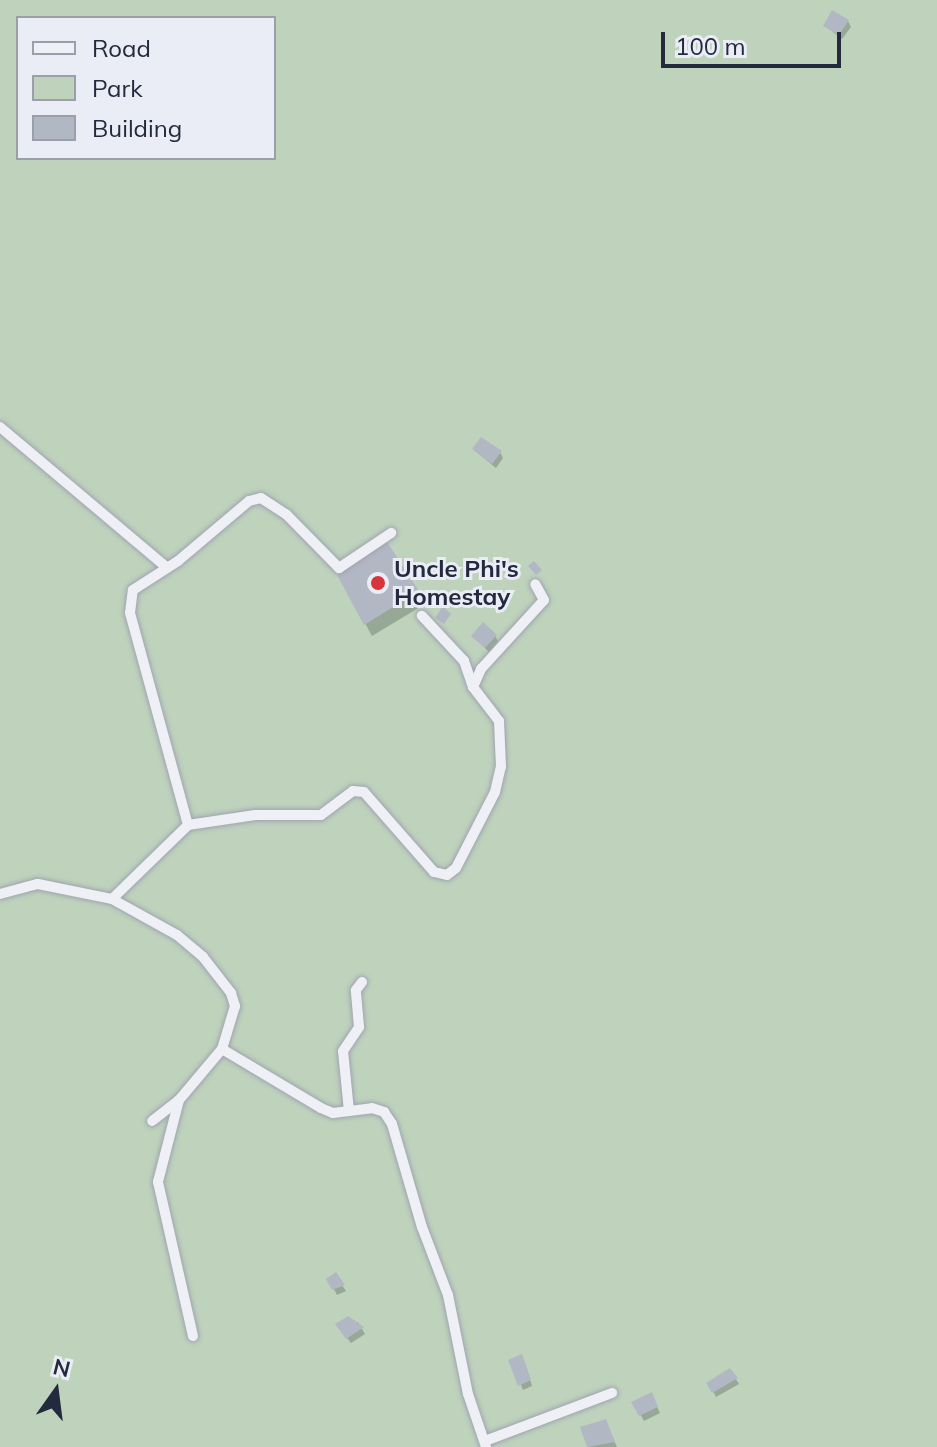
<!DOCTYPE html>
<style>
body{margin:0}
#map{position:relative;width:937px;height:1447px;overflow:hidden;background:#dbdee7;font-family:Mulish,sans-serif}
div>[style]{position:absolute}
[style*='--x']{left:calc(var(--x)*1px);top:calc(var(--y)*1px);width:calc(var(--w)*1px);rotate:calc(var(--a)*1deg)}
.green>*{inset:0;background:#bed2bc}
.shadow>*{inset:0;background:#0003}
.building>*{inset:0;background:#b2b7c4}
.roads{filter:drop-shadow(0 0 2px #a0a4b1) drop-shadow(0 0 2px #a0a4b1)}
.minor>*{height:10px;margin:-5px;padding:0 5px;transform-origin:5px;border-radius:5px;background:#eef0f5}
.dots>*{width:22px;height:22px;translate:-50% -50%;box-sizing:border-box;border:4px solid #eaedf5;border-radius:50%}
span{translate:-50% -50%;white-space:nowrap;text-align:center;line-height:1.15;-webkit-text-stroke:6px #eaedf5;paint-order:stroke}
.poi-label{font-size:24px;color:#242a3e;font-weight:700}
.left{translate:0 -50%;text-align:left}
.legend{position:absolute;left:16px;top:16px;width:260px;height:144px;box-sizing:border-box;background:#eaedf5;border:2px solid #9b9fac;margin:0;padding:10px 14px;list-style:none;font-size:24px;color:#242a3e}
.legend li{display:flex;align-items:center;gap:16px;height:40px}
.legend b{width:40px;border:2px solid #9b9fac}
.north{position:absolute;left:16px;top:1351px;width:80px;height:80px;-webkit-text-stroke:6px #eaedf5;paint-order:stroke;rotate:14deg;font-size:22px;font-weight:700;line-height:32px;text-align:center;color:#242a3e}
.north::after{content:'';display:block;margin:auto;width:28px;height:36px;background:#242a3e;clip-path:polygon(50% 0,100% 100%,50% 72%,0 100%)}
.scale{position:absolute;left:661px;top:32px;width:180px;height:36px;box-sizing:border-box;border:4px solid #242a3e;border-top:0;padding-left:10px;font-size:24px;line-height:28px;white-space:nowrap;color:#242a3e;-webkit-text-stroke:6px #eaedf5;paint-order:stroke}
</style>
<div id="map">
<div class="green">
<i style="clip-path:polygon(evenodd,0 0,937px 0,937px 1447px,0 1447px,0 0,18px 18px,274px 18px,274px 158px,18px 158px,18px 18px)"></i>
</div>
<div class="shadow">
<i style="clip-path:polygon(848px 21px,851px 27px,842px 39px,825px 26px)"></i>
<i style="clip-path:polygon(474px 450px,500px 452px,503px 458px,496px 468px)"></i>
<i style="clip-path:polygon(386px 545px,425px 604px,372px 636px,339px 576px)"></i>
<i style="clip-path:polygon(473px 636px,495px 636px,498px 641px,489px 652px)"></i>
<i style="clip-path:polygon(335px 1275px,346px 1291px,337px 1295px,329px 1280px)"></i>
<i style="clip-path:polygon(358px 1322px,365px 1334px,351px 1343px,341px 1330px)"></i>
<i style="clip-path:polygon(511px 1361px,524px 1361px,532px 1386px,523px 1390px)"></i>
<i style="clip-path:polygon(730px 1370px,739px 1384px,716px 1397px,709px 1383px)"></i>
<i style="clip-path:polygon(654px 1400px,660px 1413px,644px 1421px,634px 1403px)"></i>
<i style="clip-path:polygon(605px 1421px,617px 1447px,589px 1447px,582px 1428px)"></i>
</div>
<div class="building">
<i style="clip-path:polygon(832px 10px,849px 20px,839px 35px,823px 26px)"></i>
<i style="clip-path:polygon(481px 437px,502px 451px,492px 464px,472px 449px)"></i>
<i style="clip-path:polygon(387px 542px,419px 591px,364px 625px,337px 575px)"></i>
<i style="clip-path:polygon(534px 561px,542px 570px,536px 575px,528px 566px)"></i>
<i style="clip-path:polygon(443px 606px,451px 614px,444px 624px,435px 618px)"></i>
<i style="clip-path:polygon(483px 622px,497px 635px,485px 648px,471px 636px)"></i>
<i style="clip-path:polygon(336px 1272px,345px 1285px,332px 1290px,326px 1279px)"></i>
<i style="clip-path:polygon(348px 1316px,364px 1327px,346px 1339px,335px 1324px)"></i>
<i style="clip-path:polygon(522px 1354px,531px 1380px,518px 1386px,508px 1360px)"></i>
<i style="clip-path:polygon(730px 1368px,738px 1378px,712px 1393px,706px 1383px)"></i>
<i style="clip-path:polygon(652px 1392px,658px 1407px,639px 1416px,631px 1402px)"></i>
<i style="clip-path:polygon(606px 1419px,615px 1442px,587px 1447px,580px 1427px)"></i>
</div>
<div class="roads">
<div class="minor">
<i style="--x:0;--y:427;--w:216;--a:40.1"></i>
<i style="--x:473;--y:687;--w:20;--a:-66"></i>
<i style="--x:481;--y:669;--w:93;--a:-47.6"></i>
<i style="--x:544;--y:600;--w:18;--a:-119"></i>
<i style="--x:188;--y:825;--w:68;--a:-8.5"></i>
<i style="--x:255;--y:815;--w:66;--a:0"></i>
<i style="--x:321;--y:815;--w:40;--a:-37"></i>
<i style="--x:353;--y:791;--w:11;--a:5"></i>
<i style="--x:364;--y:792;--w:106;--a:48.8"></i>
<i style="--x:434;--y:872;--w:13;--a:13"></i>
<i style="--x:447;--y:875;--w:11;--a:-38"></i>
<i style="--x:456;--y:868;--w:85;--a:-62.8"></i>
<i style="--x:495;--y:792;--w:26;--a:-77"></i>
<i style="--x:501;--y:767;--w:46;--a:-92.5"></i>
<i style="--x:499;--y:721;--w:43;--a:-127.4"></i>
<i style="--x:473;--y:687;--w:28;--a:-109"></i>
<i style="--x:464;--y:661;--w:62;--a:-133"></i>
<i style="--x:0;--y:894;--w:39;--a:-15"></i>
<i style="--x:38;--y:884;--w:76;--a:11.5"></i>
<i style="--x:112;--y:899;--w:74;--a:29"></i>
<i style="--x:177;--y:935;--w:34;--a:40"></i>
<i style="--x:203;--y:957;--w:46;--a:52.1"></i>
<i style="--x:231;--y:993;--w:14;--a:73"></i>
<i style="--x:235;--y:1006;--w:45;--a:106.8"></i>
<i style="--x:222;--y:1049;--w:67;--a:130.1"></i>
<i style="--x:179;--y:1100;--w:34;--a:142"></i>
<i style="--x:112;--y:899;--w:106;--a:-44.2"></i>
<i style="--x:188;--y:825;--w:220;--a:-105.3"></i>
<i style="--x:130;--y:613;--w:23;--a:-83"></i>
<i style="--x:133;--y:590;--w:54;--a:-32.8"></i>
<i style="--x:178;--y:561;--w:93;--a:-40.2"></i>
<i style="--x:249;--y:501;--w:12;--a:-14"></i>
<i style="--x:261;--y:498;--w:30;--a:33"></i>
<i style="--x:286;--y:514;--w:76;--a:45.5"></i>
<i style="--x:339;--y:568;--w:63;--a:-33.9"></i>
<i style="--x:222;--y:1049;--w:115;--a:30.8"></i>
<i style="--x:321;--y:1108;--w:13;--a:23"></i>
<i style="--x:333;--y:1113;--w:39;--a:-7"></i>
<i style="--x:372;--y:1108;--w:13;--a:18"></i>
<i style="--x:384;--y:1112;--w:14;--a:56"></i>
<i style="--x:392;--y:1124;--w:107;--a:73.8"></i>
<i style="--x:422;--y:1227;--w:73;--a:69.1"></i>
<i style="--x:448;--y:1295;--w:101;--a:78.6"></i>
<i style="--x:468;--y:1394;--w:56;--a:71.2"></i>
<i style="--x:179;--y:1100;--w:85;--a:104.4"></i>
<i style="--x:158;--y:1182;--w:158;--a:77.2"></i>
<i style="--x:349;--y:1111;--w:60;--a:-95.7"></i>
<i style="--x:343;--y:1051;--w:29;--a:-56"></i>
<i style="--x:359;--y:1027;--w:37;--a:-95"></i>
<i style="--x:356;--y:990;--w:10;--a:-53"></i>
<i style="--x:485;--y:1441;--w:136;--a:-20.7"></i>
</div>
</div>
<div class="dots">
<i style="left:378px;top:583px;background:#d73539"></i>
</div>
<div class="poi-label">
<span class="left" style="left:394px;top:583px">Uncle Phi's<br>Homestay</span>
</div>
<ul class="legend">
<li><b style="height:10px;background:#eef0f5"></b>Road</li>
<li><b style="height:22px;background:#bed2bc"></b>Park</li>
<li><b style="height:22px;background:#b2b7c4"></b>Building</li>
</ul>
<div class="north">N</div>
<div class="scale">100 m</div>
</div>
